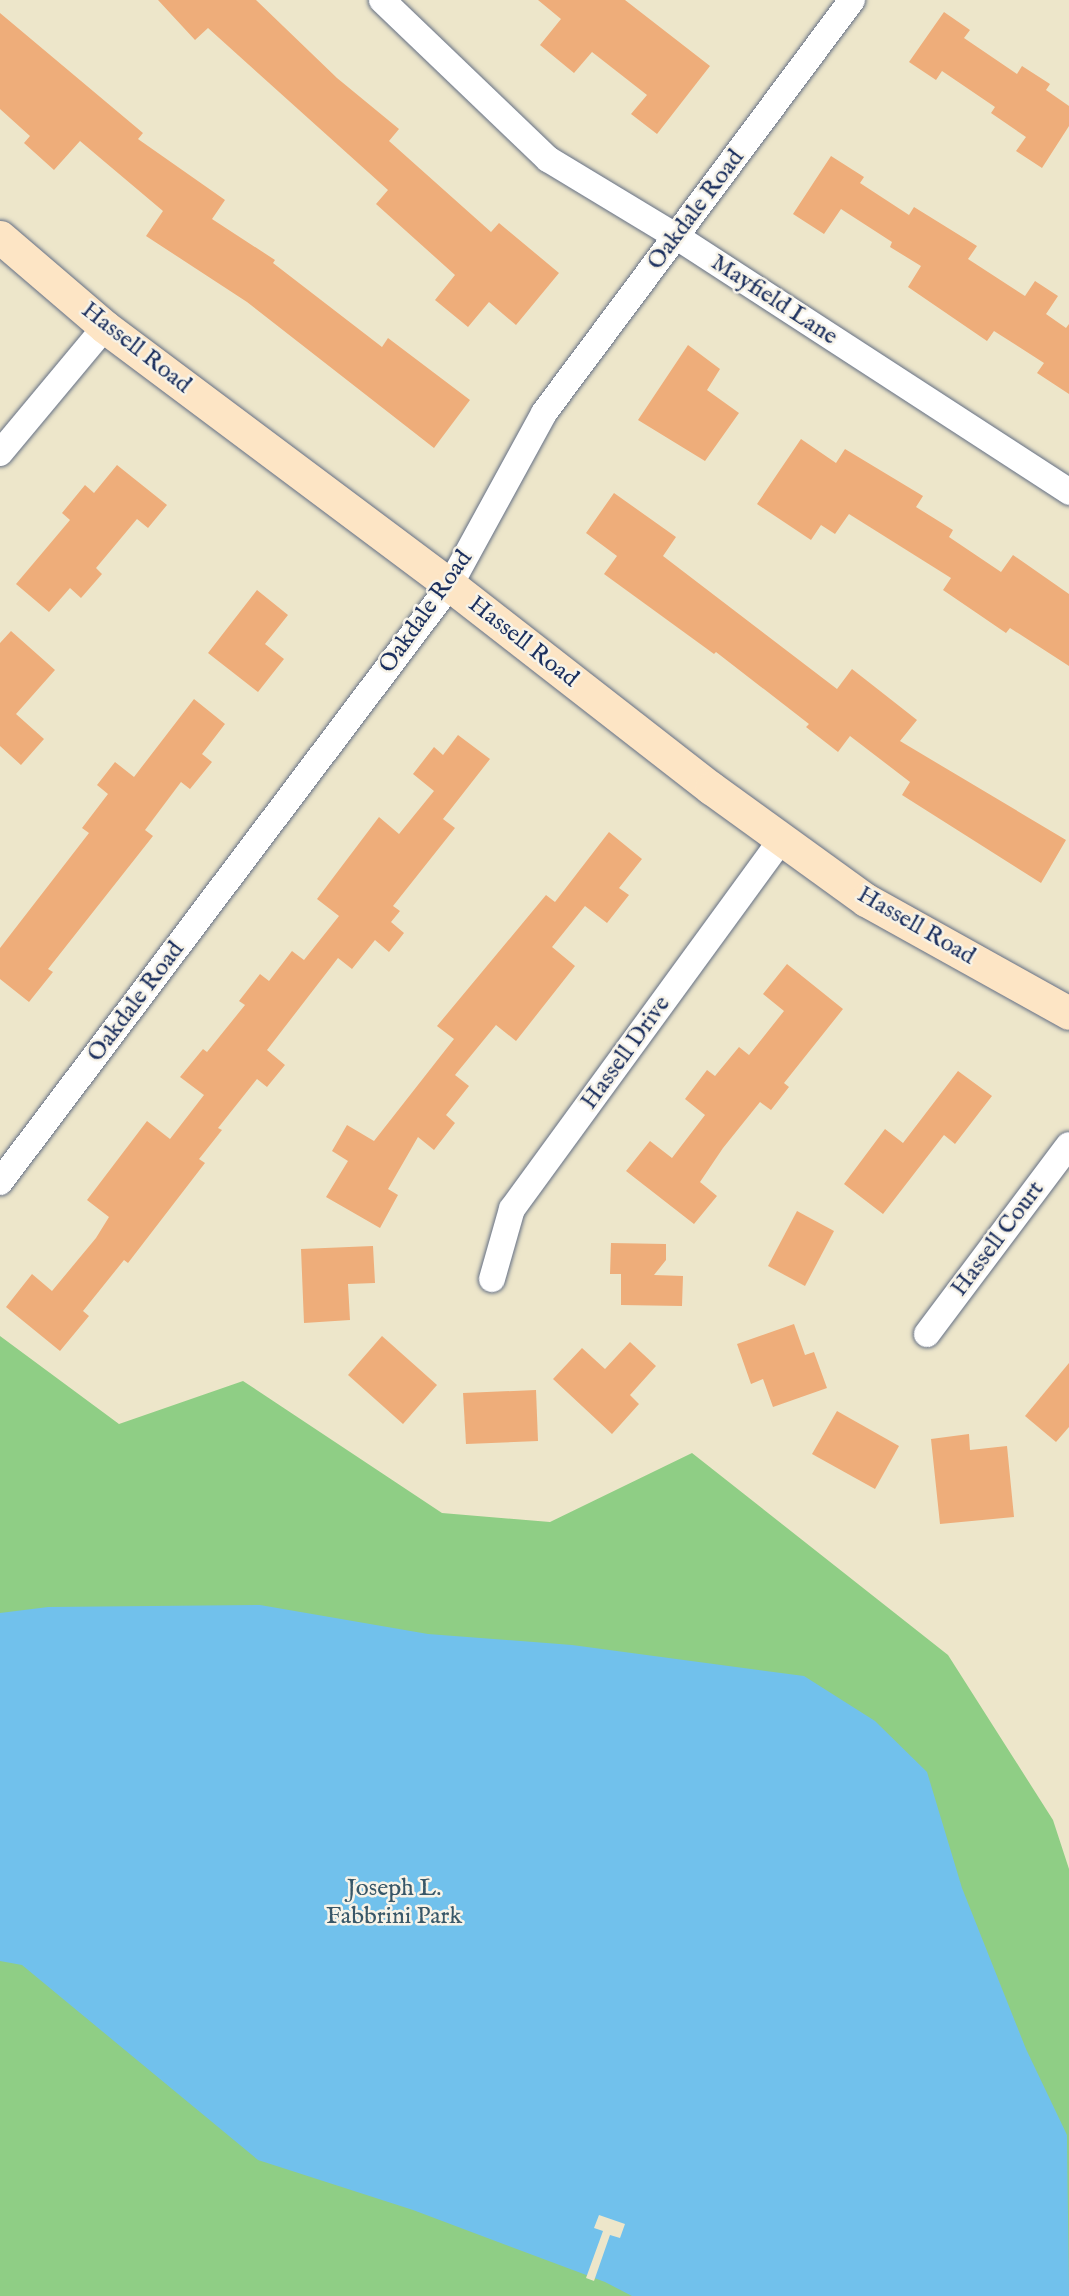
<!DOCTYPE html>
<style>
body{margin:0}
#map{position:relative;width:1069px;height:2296px;overflow:hidden;background:#ede6ca;font-family:"IM FELL English",serif}
div>[style]{position:absolute}
[style*='--x']{left:calc(var(--x)*1px);top:calc(var(--y)*1px);width:calc(var(--w)*1px);rotate:calc(var(--a)*1deg)}
.green>*{inset:0;background:#8fce85}
.water>*{inset:0;background:#71c1ec}
.pier>*{inset:0;background:#ede6ca}
.building>*{inset:0;background:#eead7a}
.roads{filter:drop-shadow(0 0 2px #646f84) drop-shadow(0 0 2px #646f84)}
.street>*{height:26px;margin:-13px;padding:0 13px;transform-origin:13px;border-radius:13px;background:#fff}
.secondary>*{height:33px;margin:-16.5px;padding:0 16.5px;transform-origin:16.5px;border-radius:16.5px;background:#fde5c5}
span{translate:-50% -50%;white-space:nowrap;text-align:center;line-height:1.15;-webkit-text-stroke:5px #f7f3e8;paint-order:stroke}
.street-label{font-size:24px;color:#1b2f5e}
.park-label{font-size:24px;color:#385768}
</style>
<div id="map">
<div class="green">
<i style="clip-path:polygon(0 1336px,119px 1424px,243px 1381px,442px 1513px,550px 1522px,692px 1453px,948px 1655px,1053px 1820px,1069px 1869px,1069px 2296px,0 2296px)"></i>
</div>
<div class="water">
<i style="clip-path:polygon(260px 1605px,428px 1634px,572px 1645px,804px 1676px,875px 1721px,927px 1772px,962px 1888px,1026px 2049px,1067px 2135px,1069px 2296px,632px 2296px,605px 2282px,413px 2210px,258px 2160px,22px 1965px,0 1961px,0 1613px,48px 1607px)"></i>
</div>
<div class="pier">
<i style="clip-path:polygon(599px 2215px,625px 2224px,620px 2238px,610px 2235px,594px 2281px,586px 2278px,603px 2231px,594px 2228px)"></i>
</div>
<div class="building">
<i style="clip-path:polygon(158px 0,256px 0,337px 78px,399px 129px,389px 141px,491px 232px,499px 223px,559px 273px,516px 325px,489px 302px,468px 327px,435px 300px,455px 275px,376px 204px,388px 190px,208px 28px,195px 40px)"></i>
<i style="clip-path:polygon(538px 0,625px 0,710px 66px,657px 134px,631px 114px,647px 95px,592px 52px,574px 73px,540px 45px,561px 19px)"></i>
<i style="clip-path:polygon(944px 12px,970px 30px,964px 38px,1017px 74px,1022px 66px,1050px 84px,1046px 90px,1069px 106px,1069px 126px,1042px 168px,1016px 151px,1026px 137px,991px 113px,995px 107px,942px 71px,936px 80px,909px 62px)"></i>
<i style="clip-path:polygon(0 13px,143px 133px,138px 139px,225px 200px,212px 219px,275px 260px,273px 263px,382px 347px,388px 338px,470px 400px,434px 448px,247px 302px,146px 236px,163px 211px,80px 141px,54px 170px,24px 143px,30px 136px,0 109px)"></i>
<i style="clip-path:polygon(831px 156px,864px 177px,860px 183px,909px 215px,914px 207px,977px 246px,968px 259px,1025px 296px,1035px 281px,1058px 296px,1046px 314px,1066px 328px,1069px 324px,1069px 394px,1037px 373px,1044px 363px,994px 331px,987px 341px,908px 287px,921px 266px,890px 247px,892px 242px,841px 209px,824px 234px,793px 214px)"></i>
<i style="clip-path:polygon(688px 345px,720px 369px,707px 390px,739px 413px,705px 461px,638px 420px)"></i>
<i style="clip-path:polygon(801px 439px,836px 463px,845px 449px,923px 496px,916px 507px,953px 530px,949px 537px,1001px 572px,1013px 555px,1069px 594px,1069px 666px,1010px 628px,1006px 633px,943px 590px,951px 578px,849px 514px,835px 534px,821px 525px,811px 540px,757px 504px)"></i>
<i style="clip-path:polygon(117px 465px,167px 505px,148px 528px,137px 519px,96px 568px,102px 574px,81px 598px,70px 588px,49px 612px,16px 584px,70px 520px,62px 513px,85px 485px,94px 493px)"></i>
<i style="clip-path:polygon(614px 493px,676px 537px,663px 556px,837px 689px,852px 669px,917px 720px,900px 741px,1066px 840px,1041px 883px,902px 795px,910px 782px,850px 736px,838px 752px,806px 727px,809px 724px,716px 652px,714px 654px,604px 574px,617px 556px,586px 533px)"></i>
<i style="clip-path:polygon(257px 590px,288px 615px,265px 644px,284px 659px,258px 692px,208px 653px)"></i>
<i style="clip-path:polygon(11px 631px,55px 670px,16px 714px,44px 739px,21px 765px,0 746px,0 643px)"></i>
<i style="clip-path:polygon(194px 699px,225px 724px,202px 754px,212px 762px,190px 789px,181px 782px,145px 830px,153px 836px,48px 969px,53px 972px,29px 1002px,0 979px,0 948px,89px 833px,82px 828px,108px 794px,97px 785px,115px 762px,134px 777px)"></i>
<i style="clip-path:polygon(458px 735px,490px 759px,443px 819px,455px 828px,393px 906px,400px 911px,391px 922px,404px 933px,389px 952px,375px 940px,352px 969px,338px 958px,267px 1050px,285px 1065px,267px 1087px,257px 1079px,218px 1128px,222px 1130px,199px 1159px,205px 1163px,128px 1263px,124px 1260px,83px 1311px,89px 1316px,60px 1351px,6px 1307px,32px 1274px,52px 1291px,96px 1238px,109px 1217px,87px 1200px,147px 1121px,170px 1139px,204px 1095px,180px 1077px,203px 1049px,207px 1052px,245px 1005px,239px 1001px,260px 974px,269px 981px,292px 951px,304px 960px,339px 916px,317px 899px,379px 817px,399px 834px,434px 791px,413px 774px,434px 747px,443px 755px)"></i>
<i style="clip-path:polygon(609px 832px,642px 859px,619px 888px,629px 895px,607px 923px,585px 906px,552px 947px,575px 966px,516px 1041px,496px 1025px,455px 1075px,469px 1086px,446px 1115px,455px 1123px,434px 1150px,418px 1137px,388px 1189px,398px 1195px,380px 1228px,326px 1197px,348px 1161px,332px 1151px,347px 1125px,374px 1141px,454px 1039px,437px 1026px,546px 895px,555px 902px)"></i>
<i style="clip-path:polygon(787px 964px,843px 1009px,784px 1083px,789px 1087px,771px 1110px,760px 1102px,723px 1148px,700px 1182px,717px 1196px,694px 1224px,626px 1171px,650px 1141px,672px 1158px,705px 1115px,685px 1099px,707px 1070px,715px 1076px,739px 1047px,749px 1055px,784px 1011px,763px 994px)"></i>
<i style="clip-path:polygon(958px 1071px,992px 1096px,955px 1144px,944px 1135px,883px 1214px,844px 1184px,885px 1129px,903px 1143px)"></i>
<i style="clip-path:polygon(797px 1211px,834px 1231px,805px 1286px,768px 1266px)"></i>
<i style="clip-path:polygon(611px 1243px,666px 1244px,666px 1260px,654px 1275px,683px 1276px,682px 1306px,621px 1305px,621px 1274px,610px 1274px)"></i>
<i style="clip-path:polygon(373px 1246px,375px 1283px,348px 1284px,350px 1320px,304px 1323px,301px 1249px)"></i>
<i style="clip-path:polygon(794px 1324px,805px 1355px,814px 1352px,827px 1388px,773px 1407px,763px 1379px,751px 1384px,737px 1344px)"></i>
<i style="clip-path:polygon(382px 1336px,437px 1385px,403px 1424px,348px 1375px)"></i>
<i style="clip-path:polygon(630px 1342px,656px 1366px,630px 1395px,639px 1404px,612px 1434px,553px 1379px,582px 1348px,605px 1369px)"></i>
<i style="clip-path:polygon(1069px 1363px,1069px 1427px,1056px 1442px,1025px 1416px)"></i>
<i style="clip-path:polygon(536px 1390px,538px 1441px,466px 1444px,463px 1393px)"></i>
<i style="clip-path:polygon(837px 1411px,899px 1446px,875px 1489px,812px 1454px)"></i>
<i style="clip-path:polygon(969px 1434px,970px 1450px,1007px 1446px,1014px 1517px,940px 1524px,931px 1439px)"></i>
</div>
<div class="roads">
<div class="street">
<i style="--x:382;--y:0;--w:230;--a:43.8"></i>
<i style="--x:548;--y:159;--w:151;--a:31.2"></i>
<i style="--x:677;--y:237;--w:468;--a:33"></i>
<i style="--x:0;--y:453;--w:164;--a:-50.2"></i>
<i style="--x:0;--y:1182;--w:748;--a:-52.99"></i>
<i style="--x:450;--y:585;--w:196;--a:-61.3"></i>
<i style="--x:544;--y:413;--w:515;--a:-53.29"></i>
<i style="--x:492;--y:1279;--w:73;--a:-74.1"></i>
<i style="--x:512;--y:1209;--w:458;--a:-53.9"></i>
<i style="--x:927;--y:1334;--w:236;--a:-53.1"></i>
</div>
<div class="secondary">
<i style="--x:0;--y:237;--w:138;--a:40.6"></i>
<i style="--x:105;--y:327;--w:431;--a:36.8"></i>
<i style="--x:450;--y:585;--w:331;--a:37.9"></i>
<i style="--x:711;--y:788;--w:191;--a:35.9"></i>
<i style="--x:866;--y:900;--w:232;--a:29.1"></i>
</div>
</div>
<div class="street-label">
<span style="left:696px;top:210px;rotate:-53deg">Oakdale Road</span>
<span style="left:774px;top:300px;rotate:33deg">Mayfield Lane</span>
<span style="left:136px;top:348px;rotate:38deg">Hassell Road</span>
<span style="left:426px;top:612px;rotate:-55deg">Oakdale Road</span>
<span style="left:523px;top:642px;rotate:38deg">Hassell Road</span>
<span style="left:916px;top:926px;rotate:30deg">Hassell Road</span>
<span style="left:136px;top:1002px;rotate:-53deg">Oakdale Road</span>
<span style="left:626px;top:1053px;rotate:-54deg">Hassell Drive</span>
<span style="left:998px;top:1239px;rotate:-53deg">Hassell Court</span>
</div>
<div class="park-label">
<span style="left:394px;top:1903px">Joseph L.<br>Fabbrini Park</span>
</div>
</div>
